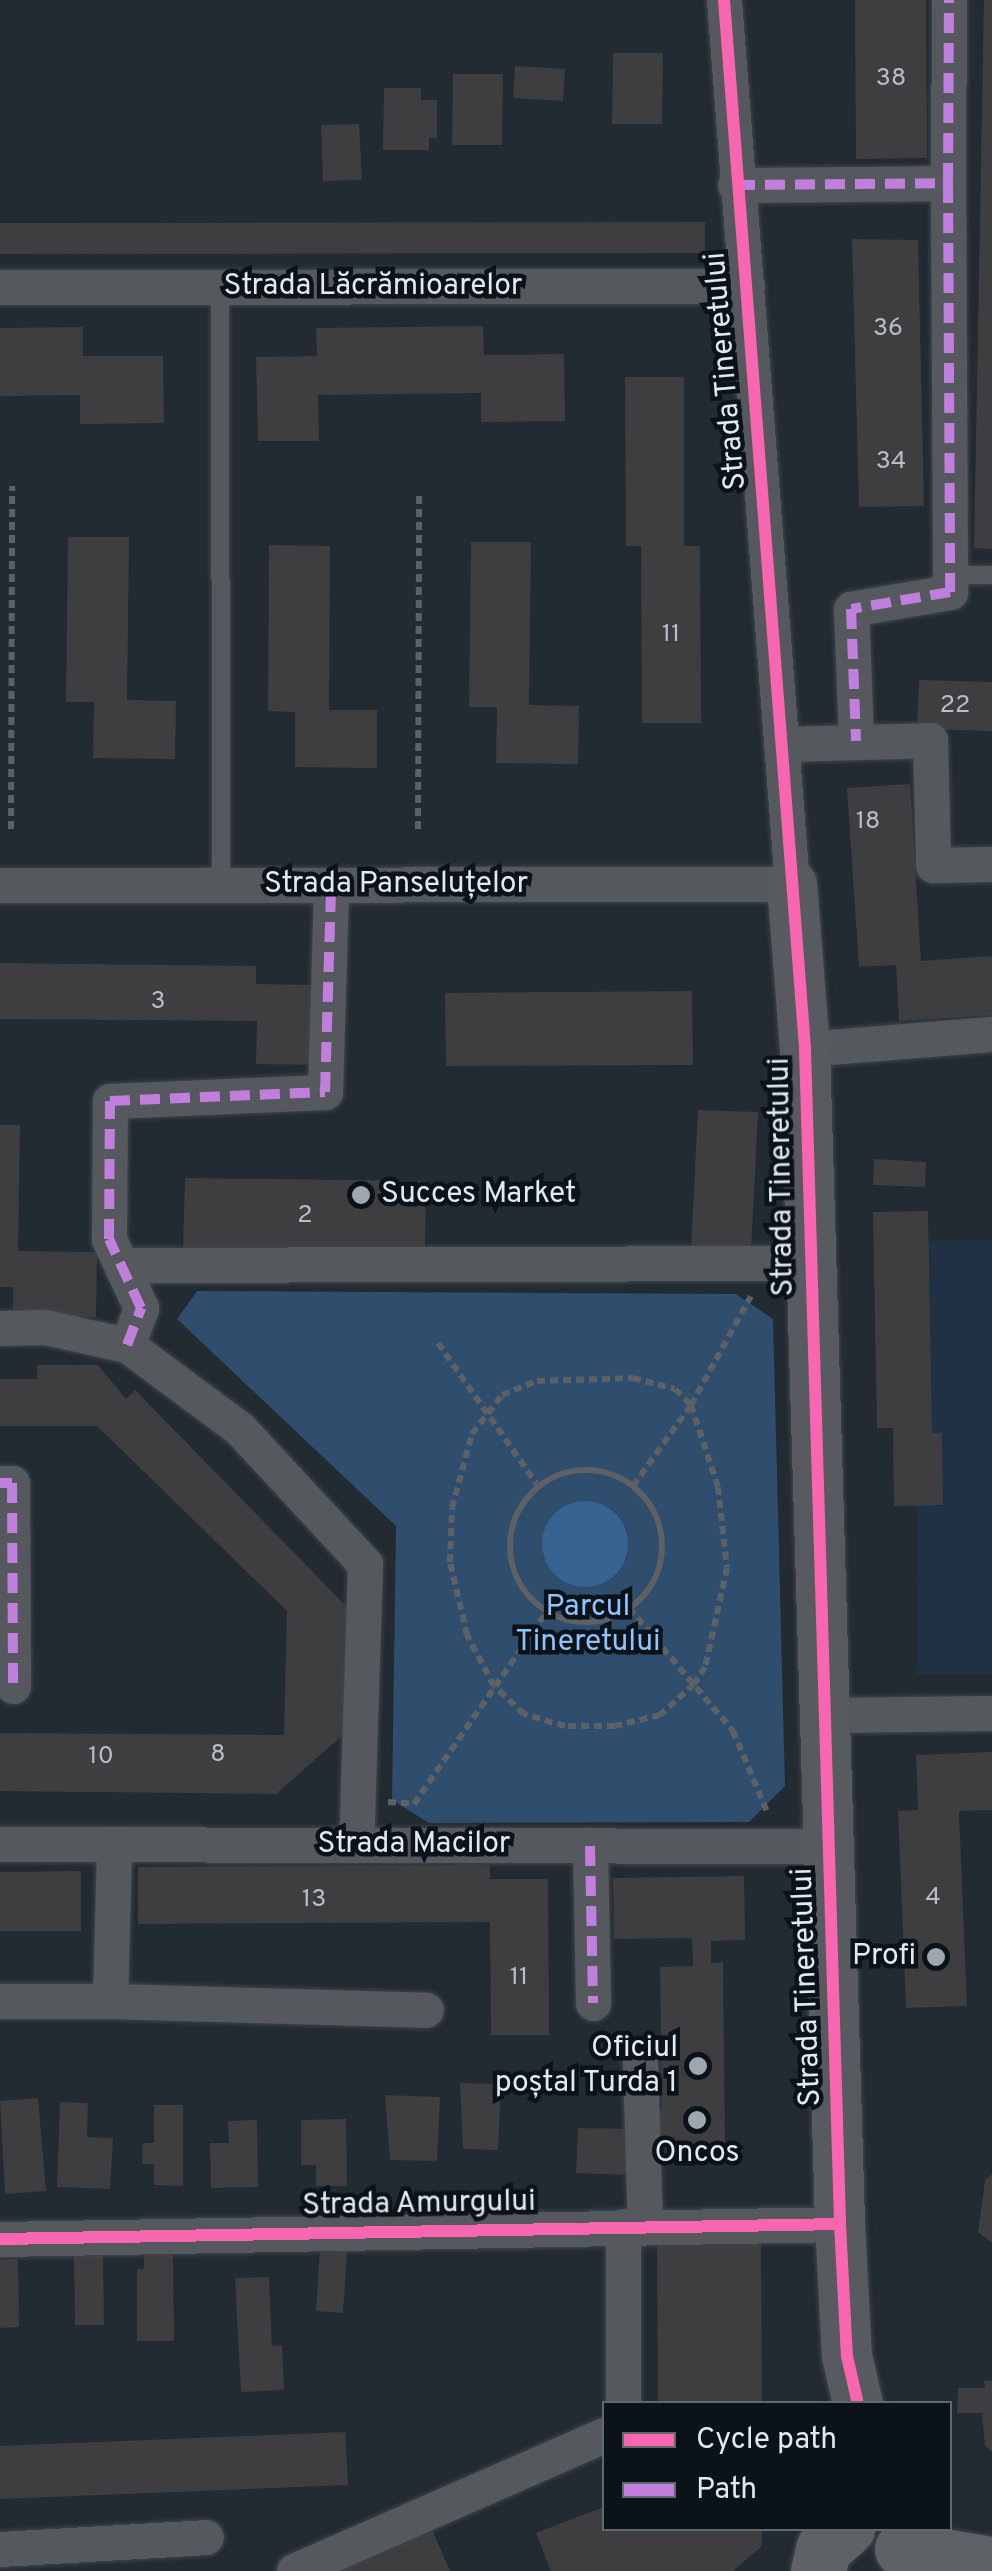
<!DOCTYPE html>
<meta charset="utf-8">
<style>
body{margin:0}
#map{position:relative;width:992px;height:2571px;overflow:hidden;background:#222a32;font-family:Overpass,sans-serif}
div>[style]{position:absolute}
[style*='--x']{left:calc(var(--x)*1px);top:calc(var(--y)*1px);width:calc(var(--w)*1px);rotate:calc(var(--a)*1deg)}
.built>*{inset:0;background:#1f3143}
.green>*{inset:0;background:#2f4d6c}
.water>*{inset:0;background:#366392}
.round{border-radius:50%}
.building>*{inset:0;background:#3e3e40}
.path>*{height:6px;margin-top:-3px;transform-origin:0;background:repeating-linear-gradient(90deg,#5d6065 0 8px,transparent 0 13px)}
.path>.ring{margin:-3px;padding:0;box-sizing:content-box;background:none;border:6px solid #5d6065;border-radius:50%}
.roads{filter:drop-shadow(0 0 2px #3e454b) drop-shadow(0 0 2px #3e454b)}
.lane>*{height:18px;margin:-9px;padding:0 9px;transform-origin:9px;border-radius:9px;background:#55595d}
.street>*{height:35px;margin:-17.5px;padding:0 17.5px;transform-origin:17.5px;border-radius:17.5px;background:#55595d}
.secondary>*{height:50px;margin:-25px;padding:0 25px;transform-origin:25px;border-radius:25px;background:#575a5e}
.primary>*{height:55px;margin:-27.5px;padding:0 27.5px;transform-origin:27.5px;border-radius:27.5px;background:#5e6166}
.quiet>*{height:10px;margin-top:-5px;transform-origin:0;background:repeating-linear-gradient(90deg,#c07fdc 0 20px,transparent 0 30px)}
.cycleway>*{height:12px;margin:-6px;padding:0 6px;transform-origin:6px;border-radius:6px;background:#f766af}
.dots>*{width:28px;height:28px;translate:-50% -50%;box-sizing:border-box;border:5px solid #0b1218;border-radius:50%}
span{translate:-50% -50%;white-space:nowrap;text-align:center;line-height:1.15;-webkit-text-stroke:9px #0b1218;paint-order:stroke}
.number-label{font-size:25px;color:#b8bec7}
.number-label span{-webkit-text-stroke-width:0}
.street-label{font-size:30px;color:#e0e9f4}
.poi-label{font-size:30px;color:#e0e9f4}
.left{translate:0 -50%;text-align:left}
.right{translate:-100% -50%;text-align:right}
.park-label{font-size:30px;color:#8dc3fe}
.legend{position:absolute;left:602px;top:2401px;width:350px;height:130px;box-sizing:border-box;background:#0b1218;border:2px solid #606870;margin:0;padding:12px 18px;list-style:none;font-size:30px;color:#e0e9f4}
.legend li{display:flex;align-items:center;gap:20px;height:50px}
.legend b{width:50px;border:2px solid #606870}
</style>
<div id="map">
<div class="built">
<i style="clip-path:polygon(992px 1239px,992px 1675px,917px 1675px,916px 1241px)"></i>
</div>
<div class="green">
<i style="clip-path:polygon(197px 1291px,736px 1294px,773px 1319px,785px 1786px,749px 1822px,429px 1823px,392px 1800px,396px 1526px,177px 1319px)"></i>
</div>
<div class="water">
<i class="round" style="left:542px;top:1501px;width:86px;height:86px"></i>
</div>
<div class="building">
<i style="clip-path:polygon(855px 0,926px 0,927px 158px,856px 159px)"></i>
<i style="clip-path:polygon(984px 0,992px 0,992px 549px,974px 548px)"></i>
<i style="clip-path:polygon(613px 53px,663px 53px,662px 124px,612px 124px)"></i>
<i style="clip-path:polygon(515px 66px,565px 69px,563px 101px,513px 98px)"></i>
<i style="clip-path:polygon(453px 74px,503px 74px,502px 145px,452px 145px)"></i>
<i style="clip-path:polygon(384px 88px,421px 88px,421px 100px,437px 100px,437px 138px,429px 138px,429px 150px,383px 150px)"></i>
<i style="clip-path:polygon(359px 124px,362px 180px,323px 181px,321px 125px)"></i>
<i style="clip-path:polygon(705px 222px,705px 253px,0 254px,0 223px)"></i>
<i style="clip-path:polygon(852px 239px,918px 240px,924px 506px,859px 507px)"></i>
<i style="clip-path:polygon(483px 326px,484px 355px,564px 354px,565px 421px,481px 422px,481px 393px,318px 395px,319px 441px,258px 441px,256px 357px,317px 356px,316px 328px)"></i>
<i style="clip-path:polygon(83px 327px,83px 356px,163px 356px,164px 423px,80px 424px,80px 395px,0 396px,0 328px)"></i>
<i style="clip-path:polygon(625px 377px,684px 377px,684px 546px,700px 546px,701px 723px,642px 723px,641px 546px,626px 546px)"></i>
<i style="clip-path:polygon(68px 537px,129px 537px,127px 700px,176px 701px,175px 759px,93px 758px,94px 702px,66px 702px)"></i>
<i style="clip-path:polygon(471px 542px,531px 542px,529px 705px,579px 706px,578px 764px,496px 763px,497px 707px,469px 707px)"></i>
<i style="clip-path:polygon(269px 545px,330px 546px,329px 710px,377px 710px,377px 768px,295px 767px,295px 712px,268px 711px)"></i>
<i style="clip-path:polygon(919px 680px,992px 682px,992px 731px,917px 729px)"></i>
<i style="clip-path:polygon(910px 784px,921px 961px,992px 956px,992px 1015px,899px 1021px,896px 965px,859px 967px,847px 788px)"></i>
<i style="clip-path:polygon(0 963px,256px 966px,256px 984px,316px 985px,315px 1065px,256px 1064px,257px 1021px,0 1019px)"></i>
<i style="clip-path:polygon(692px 991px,693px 1065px,446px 1066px,445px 993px)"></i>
<i style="clip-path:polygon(698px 1110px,758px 1112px,751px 1251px,691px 1249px)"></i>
<i style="clip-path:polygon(0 1125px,20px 1125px,18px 1251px,97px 1252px,96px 1317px,13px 1316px,13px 1287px,0 1287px)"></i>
<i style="clip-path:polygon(874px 1159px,926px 1162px,925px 1187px,873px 1185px)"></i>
<i style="clip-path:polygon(185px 1178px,426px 1181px,425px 1254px,183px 1251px)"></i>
<i style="clip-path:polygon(928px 1211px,932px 1433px,942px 1433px,943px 1505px,894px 1506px,893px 1428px,877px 1428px,873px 1212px)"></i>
<i style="clip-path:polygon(37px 1365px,98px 1365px,126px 1399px,135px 1390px,348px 1608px,344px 1734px,276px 1794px,0 1791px,0 1733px,284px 1735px,287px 1611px,97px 1426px,0 1426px,0 1379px,37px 1379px)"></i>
<i style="clip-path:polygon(992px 1752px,992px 1810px,959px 1811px,967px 2006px,906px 2008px,898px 1811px,918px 1810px,916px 1755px)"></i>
<i style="clip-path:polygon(490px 1865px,490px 1879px,548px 1879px,549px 2035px,491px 2035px,490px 1922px,138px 1924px,138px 1867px)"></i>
<i style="clip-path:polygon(81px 1871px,81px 1931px,0 1931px,0 1872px)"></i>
<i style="clip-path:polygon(744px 1876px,745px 1940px,711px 1941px,711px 1963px,723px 1962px,725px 2147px,653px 2148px,652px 2110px,662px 2110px,660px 1967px,693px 1966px,692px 1938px,614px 1939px,613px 1878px)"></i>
<i style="clip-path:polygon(460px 2083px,501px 2084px,498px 2150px,463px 2149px)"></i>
<i style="clip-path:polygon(385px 2095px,440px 2097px,437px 2161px,390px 2160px)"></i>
<i style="clip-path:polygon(38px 2098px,46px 2191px,5px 2194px,0 2101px)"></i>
<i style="clip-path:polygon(60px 2102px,88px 2103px,87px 2137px,113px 2138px,110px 2189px,57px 2187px)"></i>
<i style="clip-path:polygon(154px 2105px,183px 2105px,183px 2186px,154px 2185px,154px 2164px,142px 2164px,143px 2143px,154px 2143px)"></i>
<i style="clip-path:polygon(346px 2119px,347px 2186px,316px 2186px,316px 2165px,301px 2165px,301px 2120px)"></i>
<i style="clip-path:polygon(257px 2120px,258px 2187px,211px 2188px,210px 2143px,229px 2143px,228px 2121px)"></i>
<i style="clip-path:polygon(578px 2128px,629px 2129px,628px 2175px,576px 2173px)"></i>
<i style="clip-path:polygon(992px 2174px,992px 2243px,978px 2232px,985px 2180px)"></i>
<i style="clip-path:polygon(657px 2243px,761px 2243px,762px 2404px,658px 2404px)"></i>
<i style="clip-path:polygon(320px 2250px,347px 2252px,343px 2313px,316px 2311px)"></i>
<i style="clip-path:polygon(144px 2251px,173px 2251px,174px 2341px,137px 2341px,137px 2269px,144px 2269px)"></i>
<i style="clip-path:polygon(74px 2254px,103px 2254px,104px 2325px,75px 2325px)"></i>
<i style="clip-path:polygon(18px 2259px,19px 2327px,0 2328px,0 2260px)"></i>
<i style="clip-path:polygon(269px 2277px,272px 2346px,282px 2345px,284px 2390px,241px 2392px,235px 2278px)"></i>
<i style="clip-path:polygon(984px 2381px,992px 2381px,992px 2452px,985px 2445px,982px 2413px,957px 2413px,958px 2388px,985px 2388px)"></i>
<i style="clip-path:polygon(345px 2432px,348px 2485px,0 2499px,0 2446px)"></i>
<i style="clip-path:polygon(604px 2507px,604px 2528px,762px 2528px,762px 2546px,733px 2571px,551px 2571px,536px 2533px)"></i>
<i style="clip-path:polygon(431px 2527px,450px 2571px,324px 2571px)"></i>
</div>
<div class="path">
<i style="--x:11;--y:829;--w:343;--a:-89.8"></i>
<i style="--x:418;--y:829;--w:338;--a:-89.8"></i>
<i style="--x:438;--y:1343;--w:176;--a:55"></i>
<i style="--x:633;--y:1378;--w:43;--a:14.7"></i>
<i style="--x:675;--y:1389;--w:23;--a:45"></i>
<i style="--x:691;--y:1405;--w:86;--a:71.8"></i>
<i style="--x:718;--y:1487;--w:81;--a:83.7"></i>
<i style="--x:727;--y:1568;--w:101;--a:102.5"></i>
<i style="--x:705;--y:1667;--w:20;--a:123"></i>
<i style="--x:694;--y:1684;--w:46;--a:137.6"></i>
<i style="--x:660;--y:1715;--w:46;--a:166.3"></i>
<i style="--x:615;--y:1726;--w:50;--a:180"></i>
<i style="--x:565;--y:1726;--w:43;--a:-163.7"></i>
<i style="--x:524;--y:1714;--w:41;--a:-137"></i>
<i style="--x:494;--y:1686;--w:58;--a:-117.9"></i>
<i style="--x:467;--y:1635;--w:75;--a:-103.1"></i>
<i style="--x:450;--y:1562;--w:54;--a:-87.9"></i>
<i style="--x:452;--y:1508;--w:77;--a:-74.9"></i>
<i style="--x:472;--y:1434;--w:49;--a:-52.4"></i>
<i style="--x:502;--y:1395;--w:38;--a:-22"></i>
<i style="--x:537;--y:1381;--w:96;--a:-1.8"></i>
<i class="ring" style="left:510px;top:1470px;width:146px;height:146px"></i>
<i style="--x:633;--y:1486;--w:100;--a:-54.4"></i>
<i style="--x:691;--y:1405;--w:124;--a:-61.2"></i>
<i style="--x:629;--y:1608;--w:161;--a:49.8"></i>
<i style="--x:733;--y:1731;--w:90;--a:67.1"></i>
<i style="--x:388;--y:1802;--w:26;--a:4"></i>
<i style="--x:414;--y:1804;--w:234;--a:-55.4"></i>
</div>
<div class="roads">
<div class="lane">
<i style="--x:220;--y:287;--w:598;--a:89.9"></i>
<i style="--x:950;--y:575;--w:42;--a:0"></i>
</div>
<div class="street">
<i style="--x:948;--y:183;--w:183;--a:-89.7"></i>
<i style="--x:735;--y:185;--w:213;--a:-0.5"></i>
<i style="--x:948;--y:183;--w:409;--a:89.7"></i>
<i style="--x:950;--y:592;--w:100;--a:170.3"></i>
<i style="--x:851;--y:609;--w:132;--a:87.8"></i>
<i style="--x:0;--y:287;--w:747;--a:-0.08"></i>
<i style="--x:781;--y:744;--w:149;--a:-1.5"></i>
<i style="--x:930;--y:740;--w:125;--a:88.6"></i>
<i style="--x:933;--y:865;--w:59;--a:-1"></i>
<i style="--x:0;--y:885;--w:792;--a:-0.07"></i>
<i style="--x:792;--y:884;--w:887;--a:-94.4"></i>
<i style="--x:805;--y:1049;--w:188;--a:-4.6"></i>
<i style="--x:122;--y:1265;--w:688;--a:-0.17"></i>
<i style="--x:0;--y:1328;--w:45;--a:-1.3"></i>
<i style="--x:45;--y:1327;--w:84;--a:12.4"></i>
<i style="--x:127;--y:1345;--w:141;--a:36.6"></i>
<i style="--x:240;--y:1429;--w:184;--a:47.2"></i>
<i style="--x:365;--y:1564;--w:281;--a:91.8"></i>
<i style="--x:127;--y:1345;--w:40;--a:-69"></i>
<i style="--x:141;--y:1308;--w:76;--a:-114.9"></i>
<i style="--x:109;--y:1239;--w:138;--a:-89.6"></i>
<i style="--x:110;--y:1101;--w:215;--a:-2.4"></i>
<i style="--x:325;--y:1092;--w:207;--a:-88.3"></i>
<i style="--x:0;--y:1483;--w:12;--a:0"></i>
<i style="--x:12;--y:1483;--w:203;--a:89.7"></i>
<i style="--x:825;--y:1715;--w:167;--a:-0.7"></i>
<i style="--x:0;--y:1844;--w:828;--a:0.14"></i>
<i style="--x:590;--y:1846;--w:157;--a:88.9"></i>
<i style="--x:0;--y:2001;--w:110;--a:0"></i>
<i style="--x:110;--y:2001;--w:157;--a:-88.5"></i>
<i style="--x:110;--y:2001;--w:316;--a:1.6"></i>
<i style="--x:640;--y:2061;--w:165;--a:88.3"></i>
<i style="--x:0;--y:2239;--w:840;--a:-1.02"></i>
<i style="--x:623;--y:2404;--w:178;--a:-90"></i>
<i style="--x:0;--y:2549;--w:206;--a:-3.3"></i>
<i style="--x:294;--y:2571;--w:339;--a:-23.7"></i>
</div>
<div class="secondary">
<i style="--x:792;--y:884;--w:166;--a:85.5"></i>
<i style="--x:805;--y:1049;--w:1176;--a:88.29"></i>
<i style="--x:840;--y:2224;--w:132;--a:87"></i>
<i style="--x:847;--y:2356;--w:49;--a:77.1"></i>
</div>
<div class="primary">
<i style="--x:902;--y:2549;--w:91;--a:9.5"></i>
<i style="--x:818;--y:2571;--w:23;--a:-77"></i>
<i style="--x:823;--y:2549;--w:32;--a:-41"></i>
</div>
</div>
<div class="quiet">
<i style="--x:948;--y:183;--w:183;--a:-89.7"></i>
<i style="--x:735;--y:185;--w:213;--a:-0.5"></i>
<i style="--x:948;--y:183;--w:409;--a:89.7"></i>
<i style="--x:950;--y:592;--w:100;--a:170.3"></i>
<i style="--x:851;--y:609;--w:132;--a:87.8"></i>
<i style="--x:127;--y:1345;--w:40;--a:-69"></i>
<i style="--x:141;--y:1308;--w:76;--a:-114.9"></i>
<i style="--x:109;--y:1239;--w:138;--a:-89.6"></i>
<i style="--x:110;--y:1101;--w:215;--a:-2.4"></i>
<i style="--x:325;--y:1092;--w:207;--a:-88.3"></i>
<i style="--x:0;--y:1483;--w:12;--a:0"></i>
<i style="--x:12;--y:1483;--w:203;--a:89.7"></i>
<i style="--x:590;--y:1846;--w:157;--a:88.9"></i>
</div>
<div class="cycleway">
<i style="--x:724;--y:0;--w:1052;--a:85.58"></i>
<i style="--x:805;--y:1049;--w:1176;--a:88.29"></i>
<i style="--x:840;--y:2224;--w:132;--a:87"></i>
<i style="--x:847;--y:2356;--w:49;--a:77.1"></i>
<i style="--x:0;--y:2239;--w:840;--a:-1.02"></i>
</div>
<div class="dots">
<i style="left:361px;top:1195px;background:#9ea6b0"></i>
<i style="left:936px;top:1957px;background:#9ea6b0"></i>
<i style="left:698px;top:2066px;background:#9ea6b0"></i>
<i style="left:697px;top:2120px;background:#9ea6b0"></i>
</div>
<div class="number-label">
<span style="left:891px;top:79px">38</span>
<span style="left:888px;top:329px">36</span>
<span style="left:891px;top:462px">34</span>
<span style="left:671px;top:635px">11</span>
<span style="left:955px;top:706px">22</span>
<span style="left:868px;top:822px">18</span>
<span style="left:158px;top:1002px">3</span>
<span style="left:305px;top:1216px">2</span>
<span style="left:218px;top:1755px">8</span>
<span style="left:101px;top:1757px">10</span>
<span style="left:933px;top:1898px">4</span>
<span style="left:314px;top:1900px">13</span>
<span style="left:519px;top:1978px">11</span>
</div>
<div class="street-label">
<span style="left:373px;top:287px">Strada Lăcrămioarelor</span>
<span style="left:727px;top:371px;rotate:-95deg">Strada Tineretului</span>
<span style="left:396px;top:885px">Strada Panseluțelor</span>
<span style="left:783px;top:1177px;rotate:-91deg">Strada Tineretului</span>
<span style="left:414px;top:1845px">Strada Macilor</span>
<span style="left:808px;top:1987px;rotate:-92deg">Strada Tineretului</span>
<span style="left:419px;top:2205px;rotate:-1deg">Strada Amurgului</span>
</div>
<div class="poi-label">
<span class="left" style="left:381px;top:1195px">Succes Market</span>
<span class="right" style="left:916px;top:1957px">Profi</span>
<span class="right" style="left:678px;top:2066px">Oficiul<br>poștal Turda 1</span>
<span style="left:697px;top:2154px">Oncos</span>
</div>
<div class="park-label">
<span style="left:588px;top:1625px">Parcul<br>Tineretului</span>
</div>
<ul class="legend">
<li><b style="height:12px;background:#f766af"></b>Cycle path</li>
<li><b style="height:12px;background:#c07fdc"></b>Path</li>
</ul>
</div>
